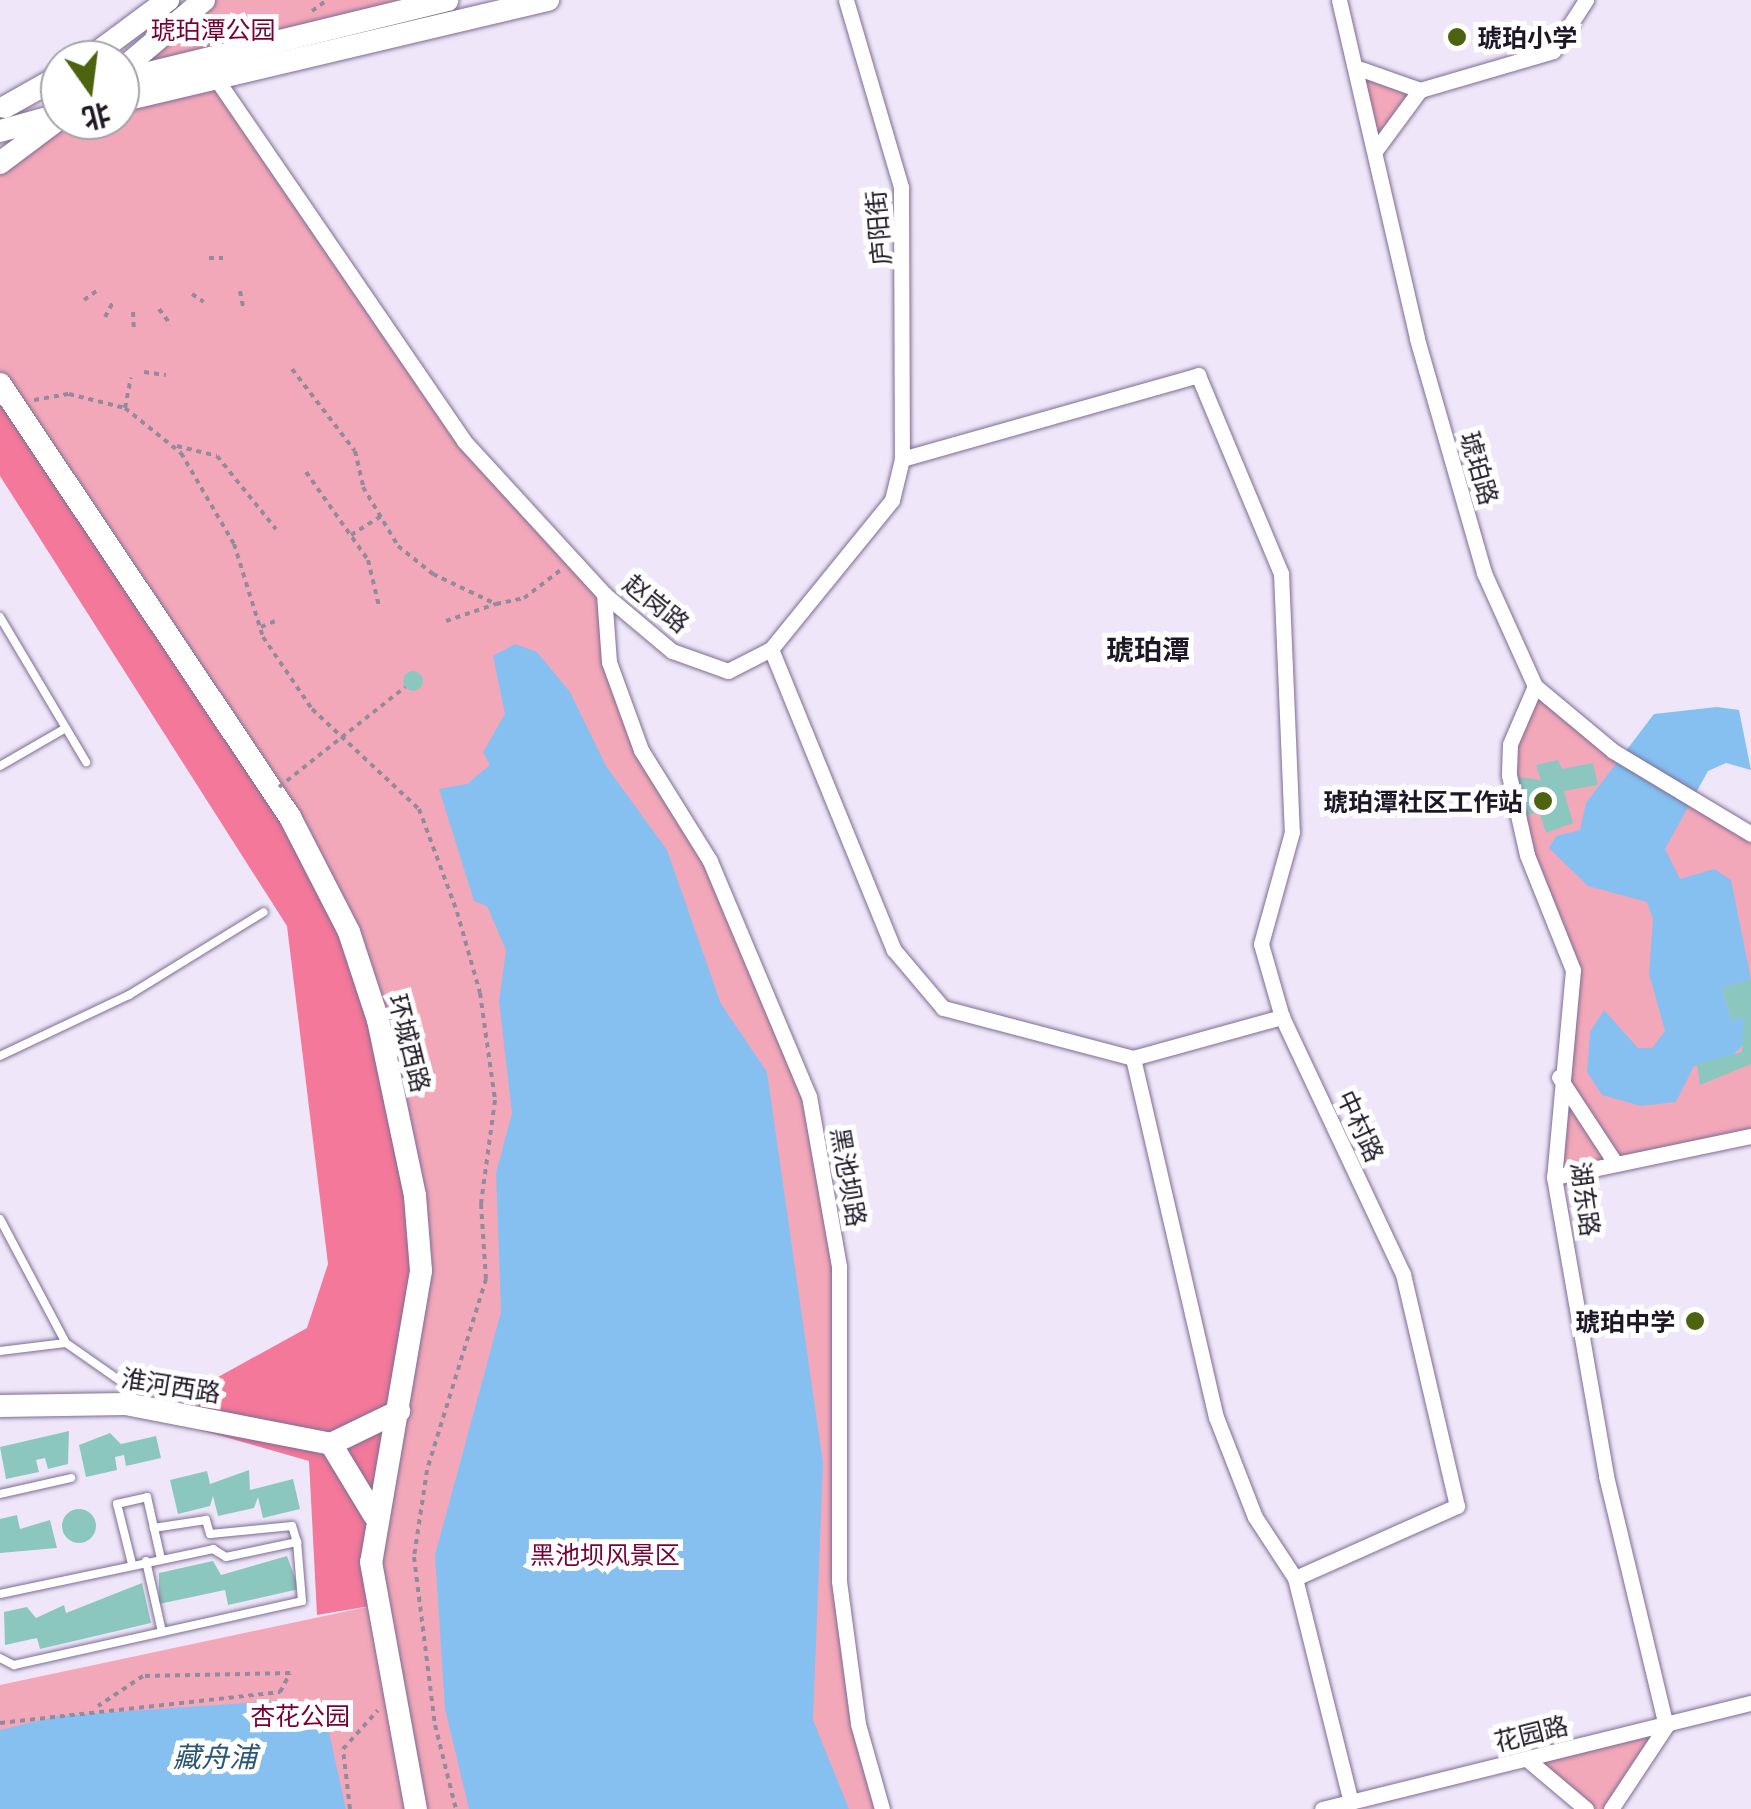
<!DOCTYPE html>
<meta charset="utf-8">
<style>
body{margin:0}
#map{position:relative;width:1751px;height:1809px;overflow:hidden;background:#efe7f9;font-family:Barlow,"Noto Sans SC",sans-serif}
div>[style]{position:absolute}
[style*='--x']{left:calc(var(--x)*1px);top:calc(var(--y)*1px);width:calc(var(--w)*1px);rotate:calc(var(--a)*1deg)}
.green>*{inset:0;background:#f3a8b9}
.forest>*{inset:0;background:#f37899}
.water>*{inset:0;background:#85c0f1}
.building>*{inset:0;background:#8cc7bf}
.round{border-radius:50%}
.path>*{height:4px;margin-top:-2px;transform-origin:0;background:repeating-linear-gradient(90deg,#938b9c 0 5px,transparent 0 10px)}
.roads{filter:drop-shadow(0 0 2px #7e6c94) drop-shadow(0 0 2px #7e6c94)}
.lane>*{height:8px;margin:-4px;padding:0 4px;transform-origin:4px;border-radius:4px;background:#fff}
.street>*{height:15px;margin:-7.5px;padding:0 7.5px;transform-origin:7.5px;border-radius:7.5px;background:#fff}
.secondary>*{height:22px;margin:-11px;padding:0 11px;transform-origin:11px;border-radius:11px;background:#fff}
.path-bridge>*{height:4px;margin-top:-2px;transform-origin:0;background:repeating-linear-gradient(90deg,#938b9c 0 5px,transparent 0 10px)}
.dots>*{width:28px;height:28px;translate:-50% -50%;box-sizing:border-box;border:5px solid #fff;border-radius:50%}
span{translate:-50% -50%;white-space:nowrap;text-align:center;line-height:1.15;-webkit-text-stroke:10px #fff;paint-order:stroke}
.park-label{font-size:25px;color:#770035}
.poi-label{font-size:25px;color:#1e1726;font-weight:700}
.left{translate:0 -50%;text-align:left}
.right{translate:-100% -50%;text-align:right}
.street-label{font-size:25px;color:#1e1726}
.neighbourhood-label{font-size:28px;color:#1e1726;font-weight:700}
.water-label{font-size:28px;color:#2b5677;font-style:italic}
.north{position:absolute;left:40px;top:40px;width:100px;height:100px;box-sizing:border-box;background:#fff;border:2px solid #a5a2a8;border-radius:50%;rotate:166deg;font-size:28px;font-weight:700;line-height:40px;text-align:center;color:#1e1726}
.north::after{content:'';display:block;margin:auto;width:35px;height:45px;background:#4c6310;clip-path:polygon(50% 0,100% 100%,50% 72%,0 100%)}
</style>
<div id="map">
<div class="green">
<i style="clip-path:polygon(204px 0,447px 0,120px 71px)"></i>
<i style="clip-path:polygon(1361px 69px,1420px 90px,1375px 151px)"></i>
<i style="clip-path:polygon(217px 80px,464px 441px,604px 594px,609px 662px,641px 750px,710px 861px,809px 1096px,839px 1267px,839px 1581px,858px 1724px,882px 1809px,0 1809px,0 1685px,376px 1605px,386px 1052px,0 384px,0 163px,60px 120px,120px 120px,120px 101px)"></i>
<i style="clip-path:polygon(1535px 686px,1613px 751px,1751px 834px,1751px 1136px,1554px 1177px,1573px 970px,1509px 775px)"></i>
<i style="clip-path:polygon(1666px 1726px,1611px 1809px,1586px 1809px,1528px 1760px)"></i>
</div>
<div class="forest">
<i style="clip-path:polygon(0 384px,249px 750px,349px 932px,418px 1216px,381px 1481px,376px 1605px,317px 1615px,309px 1461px,197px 1429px,200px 1387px,307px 1328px,328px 1264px,287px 926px,0 476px)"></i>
</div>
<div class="water">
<i style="clip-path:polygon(515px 644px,537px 652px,570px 692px,606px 766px,667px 850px,721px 1004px,767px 1072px,823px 1463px,813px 1720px,849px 1809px,469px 1809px,445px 1709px,435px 1555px,501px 1312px,496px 1173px,512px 1113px,499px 1001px,506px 950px,487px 906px,474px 901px,439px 789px,467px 784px,490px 765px,483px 752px,505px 714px,493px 656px)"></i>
<i style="clip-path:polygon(1717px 707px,1739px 710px,1751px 770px,1726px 763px,1708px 771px,1665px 849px,1680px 879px,1714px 869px,1731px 880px,1751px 979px,1722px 988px,1731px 1020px,1744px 1017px,1746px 1042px,1727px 1061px,1694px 1066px,1676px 1102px,1641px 1106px,1602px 1095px,1587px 1072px,1590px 1032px,1604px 1010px,1638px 1048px,1652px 1048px,1665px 1031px,1649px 974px,1653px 919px,1647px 902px,1588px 886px,1549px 848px,1556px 836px,1580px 830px,1586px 803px,1654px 714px)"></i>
<i style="clip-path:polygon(287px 1700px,325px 1714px,346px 1809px,0 1809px,0 1730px,58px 1716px)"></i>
</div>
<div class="building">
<i class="round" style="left:403px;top:671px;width:20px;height:20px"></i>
<i style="clip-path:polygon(1558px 760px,1562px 769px,1593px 763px,1598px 785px,1564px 791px,1573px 823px,1546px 833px,1539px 812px,1522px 817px,1512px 776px,1541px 780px,1536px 765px)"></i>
<i style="clip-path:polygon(1751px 979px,1751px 1064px,1700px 1085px,1697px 1064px,1742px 1052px,1744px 1017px,1731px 1020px,1722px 988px)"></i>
<i style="clip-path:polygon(69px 1431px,68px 1464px,48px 1469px,45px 1458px,36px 1460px,39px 1472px,6px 1479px,0 1447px)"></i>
<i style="clip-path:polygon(110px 1433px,121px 1444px,156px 1436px,161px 1458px,126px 1466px,124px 1455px,115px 1457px,117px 1470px,86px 1477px,79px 1445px)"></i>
<i style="clip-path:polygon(249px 1470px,250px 1490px,293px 1479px,300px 1509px,263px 1518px,258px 1497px,254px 1508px,218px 1516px,213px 1496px,210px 1506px,178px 1514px,170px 1480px,207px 1471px,210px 1484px)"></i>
<i class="round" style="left:62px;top:1509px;width:34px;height:34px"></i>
<i style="clip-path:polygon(17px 1515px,20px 1529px,50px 1520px,57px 1548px,0 1553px,0 1519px)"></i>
<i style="clip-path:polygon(287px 1556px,299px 1589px,228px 1605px,225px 1590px,159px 1604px,159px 1573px,213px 1561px,221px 1575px)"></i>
<i style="clip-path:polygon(142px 1583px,151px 1623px,40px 1649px,37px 1638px,5px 1645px,4px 1612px,27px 1607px,36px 1618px,64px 1605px,66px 1613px)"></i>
</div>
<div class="path">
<i style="--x:312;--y:11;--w:19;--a:-36"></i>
<i style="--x:209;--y:258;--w:14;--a:0"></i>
<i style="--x:240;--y:291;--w:20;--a:79"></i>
<i style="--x:192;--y:294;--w:14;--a:34"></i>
<i style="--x:84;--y:300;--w:19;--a:-36"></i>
<i style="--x:159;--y:309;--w:20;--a:53"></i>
<i style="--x:133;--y:312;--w:17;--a:87"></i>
<i style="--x:105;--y:317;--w:17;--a:-62"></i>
<i style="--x:292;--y:369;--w:103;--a:52.5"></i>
<i style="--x:355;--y:451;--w:37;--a:77"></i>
<i style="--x:363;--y:487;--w:69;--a:59.3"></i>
<i style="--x:398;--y:546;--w:45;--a:38.7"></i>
<i style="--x:433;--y:574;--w:70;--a:25.5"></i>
<i style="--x:496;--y:604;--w:29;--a:-12"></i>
<i style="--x:524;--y:598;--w:48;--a:-37.3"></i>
<i style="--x:144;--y:372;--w:22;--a:8"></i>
<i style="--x:34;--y:400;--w:36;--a:-10"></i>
<i style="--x:69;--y:394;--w:58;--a:14"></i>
<i style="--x:125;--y:408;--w:72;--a:38.8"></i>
<i style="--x:181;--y:453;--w:105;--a:59.8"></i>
<i style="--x:234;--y:544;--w:97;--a:72.7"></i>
<i style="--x:263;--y:637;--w:87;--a:55.8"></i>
<i style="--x:312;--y:709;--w:146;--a:43.1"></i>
<i style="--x:419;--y:809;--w:110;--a:69.7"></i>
<i style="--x:457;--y:912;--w:84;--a:74.1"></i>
<i style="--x:480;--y:993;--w:108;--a:82"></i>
<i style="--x:495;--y:1100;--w:105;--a:97.7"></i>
<i style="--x:481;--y:1204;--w:75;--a:86.2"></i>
<i style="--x:486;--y:1279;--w:200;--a:107.2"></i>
<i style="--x:427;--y:1470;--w:88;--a:98.5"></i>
<i style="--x:414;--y:1557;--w:169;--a:82.9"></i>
<i style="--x:435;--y:1725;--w:87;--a:76"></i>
<i style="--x:125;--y:408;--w:31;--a:-79"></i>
<i style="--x:177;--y:446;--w:41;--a:14"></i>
<i style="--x:217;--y:456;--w:94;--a:51.1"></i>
<i style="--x:306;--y:472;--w:108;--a:54.8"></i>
<i style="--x:368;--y:560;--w:47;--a:76.6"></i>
<i style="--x:351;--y:535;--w:36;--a:-32"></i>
<i style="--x:446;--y:621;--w:53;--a:-18.8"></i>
<i style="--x:261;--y:627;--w:15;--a:-23"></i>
<i style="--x:0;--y:1723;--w:282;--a:-6.3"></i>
<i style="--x:280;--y:1692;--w:21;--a:-62"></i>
<i style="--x:290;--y:1673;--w:147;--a:178.8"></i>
<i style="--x:143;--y:1676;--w:54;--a:146.3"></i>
<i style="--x:350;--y:1809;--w:60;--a:-96.7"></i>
<i style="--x:343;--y:1749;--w:52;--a:-48.1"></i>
</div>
<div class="roads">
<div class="lane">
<i style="--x:0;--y:617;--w:169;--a:59.3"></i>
<i style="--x:0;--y:766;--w:74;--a:-30"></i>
<i style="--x:0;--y:1056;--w:143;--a:-25.3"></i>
<i style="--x:129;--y:995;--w:158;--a:-31.6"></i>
<i style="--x:0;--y:1219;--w:140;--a:62"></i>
<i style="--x:66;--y:1343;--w:65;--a:34.9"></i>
<i style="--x:0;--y:1351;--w:66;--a:-6.9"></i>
<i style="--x:0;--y:1494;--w:73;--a:-12.7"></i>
<i style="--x:146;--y:1561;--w:73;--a:77.3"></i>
<i style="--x:132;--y:1564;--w:62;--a:-104"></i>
<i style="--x:117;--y:1504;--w:31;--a:-13"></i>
<i style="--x:147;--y:1497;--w:64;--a:77.3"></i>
<i style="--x:0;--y:1594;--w:218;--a:-11.9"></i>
<i style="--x:213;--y:1549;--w:15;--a:32"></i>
<i style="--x:226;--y:1557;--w:73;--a:-11.9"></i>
<i style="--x:297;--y:1542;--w:17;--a:-107"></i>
<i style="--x:292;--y:1526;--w:82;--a:174.4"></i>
<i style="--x:210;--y:1534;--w:15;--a:-106"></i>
<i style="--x:206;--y:1520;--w:53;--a:171.3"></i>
<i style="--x:0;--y:1658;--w:16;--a:27"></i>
<i style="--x:14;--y:1665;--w:295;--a:-12.5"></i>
<i style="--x:302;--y:1601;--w:59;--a:-94.8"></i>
</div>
<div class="street">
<i style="--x:846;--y:0;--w:195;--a:73.6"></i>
<i style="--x:901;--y:187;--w:272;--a:89.8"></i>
<i style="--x:1339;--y:0;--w:348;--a:77"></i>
<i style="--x:1417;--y:339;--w:243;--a:74"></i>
<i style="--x:1484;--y:573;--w:124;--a:65.7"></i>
<i style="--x:1535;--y:686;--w:102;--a:39.8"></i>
<i style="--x:1613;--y:751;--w:161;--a:31"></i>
<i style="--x:1361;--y:69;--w:63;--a:19.6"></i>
<i style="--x:1420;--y:90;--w:139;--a:-16.3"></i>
<i style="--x:1553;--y:51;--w:61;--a:-57.1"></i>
<i style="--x:217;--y:80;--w:437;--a:55.6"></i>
<i style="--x:464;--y:441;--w:207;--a:47.5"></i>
<i style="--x:604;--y:594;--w:89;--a:40"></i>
<i style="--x:672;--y:651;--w:59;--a:19.7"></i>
<i style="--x:728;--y:671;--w:48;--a:-27.1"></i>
<i style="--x:771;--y:649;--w:192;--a:-50.9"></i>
<i style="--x:892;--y:500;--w:42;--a:-76.3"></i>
<i style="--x:902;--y:459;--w:308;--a:-15.8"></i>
<i style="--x:1198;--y:375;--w:215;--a:67.3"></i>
<i style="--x:1281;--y:573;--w:259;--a:87.6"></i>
<i style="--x:1292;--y:832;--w:116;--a:105.5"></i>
<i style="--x:1261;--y:944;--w:76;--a:74"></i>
<i style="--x:1282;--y:1017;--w:284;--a:64.8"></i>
<i style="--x:1403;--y:1274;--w:238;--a:76.9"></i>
<i style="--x:1457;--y:1506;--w:177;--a:156"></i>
<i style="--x:1295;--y:1578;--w:231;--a:76"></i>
<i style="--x:1375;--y:151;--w:76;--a:-53.6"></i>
<i style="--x:604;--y:594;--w:68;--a:85.8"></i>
<i style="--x:609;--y:662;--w:94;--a:70"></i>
<i style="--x:641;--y:750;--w:131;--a:58.1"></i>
<i style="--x:710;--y:861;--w:255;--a:67.2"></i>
<i style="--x:809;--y:1096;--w:174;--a:80"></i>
<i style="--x:839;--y:1267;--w:314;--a:90"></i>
<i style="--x:839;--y:1581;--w:144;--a:82.4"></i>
<i style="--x:858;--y:1724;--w:88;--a:74.2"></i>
<i style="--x:771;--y:649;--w:325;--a:67.8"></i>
<i style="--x:894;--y:950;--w:76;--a:49.8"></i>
<i style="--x:943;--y:1008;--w:196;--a:14.7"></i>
<i style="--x:1133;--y:1058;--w:368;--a:77"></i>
<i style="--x:1216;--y:1417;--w:107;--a:68.7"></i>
<i style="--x:1255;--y:1517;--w:73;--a:56.7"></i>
<i style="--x:1535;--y:686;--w:63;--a:113.3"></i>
<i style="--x:1510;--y:744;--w:31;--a:92"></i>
<i style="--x:1509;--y:775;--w:82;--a:77.3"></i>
<i style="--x:1527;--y:855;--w:124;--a:68.2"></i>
<i style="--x:1573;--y:970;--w:208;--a:95.2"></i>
<i style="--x:1554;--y:1177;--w:303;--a:80.1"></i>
<i style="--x:1606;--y:1476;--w:257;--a:76.5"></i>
<i style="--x:1666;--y:1726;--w:100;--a:123.5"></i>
<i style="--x:1133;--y:1058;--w:155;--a:-15.4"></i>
<i style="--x:1559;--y:1077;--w:104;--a:56.8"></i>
<i style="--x:1554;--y:1177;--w:201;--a:-11.8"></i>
<i style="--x:1528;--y:1760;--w:76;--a:40.2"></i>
<i style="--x:1322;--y:1809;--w:442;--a:-13.9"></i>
</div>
<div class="secondary">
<i style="--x:87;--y:60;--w:101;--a:-36.5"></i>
<i style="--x:120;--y:71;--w:110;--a:-40.2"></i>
<i style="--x:120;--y:80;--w:337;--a:-13.7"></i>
<i style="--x:120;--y:101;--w:440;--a:-13.3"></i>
<i style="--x:5;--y:107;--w:63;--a:-29.4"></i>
<i style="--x:0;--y:131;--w:56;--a:-15.5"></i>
<i style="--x:0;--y:163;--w:75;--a:-36.9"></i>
<i style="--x:0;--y:384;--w:521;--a:56.19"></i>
<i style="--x:290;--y:817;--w:129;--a:62.8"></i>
<i style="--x:349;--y:932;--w:93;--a:71.8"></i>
<i style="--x:378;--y:1020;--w:180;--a:78.1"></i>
<i style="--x:415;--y:1196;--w:75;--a:85.4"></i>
<i style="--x:421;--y:1271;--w:295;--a:99.7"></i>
<i style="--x:371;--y:1562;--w:251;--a:79.7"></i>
<i style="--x:0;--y:1406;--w:126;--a:-0.9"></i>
<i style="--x:126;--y:1404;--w:209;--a:11"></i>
<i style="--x:331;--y:1444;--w:83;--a:58.8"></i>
<i style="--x:331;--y:1444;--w:76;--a:-25.9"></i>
</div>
</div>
<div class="path-bridge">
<i style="--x:279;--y:787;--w:161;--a:-38.4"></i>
</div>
<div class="dots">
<i style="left:1457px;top:37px;background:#4c6310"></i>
<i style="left:1543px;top:801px;background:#4c6310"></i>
<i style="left:1695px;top:1321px;background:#4c6310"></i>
</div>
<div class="park-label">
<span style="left:213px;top:29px">琥珀潭公园</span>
<span style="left:605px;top:1554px">黑池坝风景区</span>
<span style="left:300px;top:1715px">杏花公园</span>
</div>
<div class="poi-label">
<span class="left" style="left:1477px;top:37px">琥珀小学</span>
<span class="right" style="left:1523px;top:801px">琥珀潭社区工作站</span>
<span class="right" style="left:1675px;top:1321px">琥珀中学</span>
</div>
<div class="street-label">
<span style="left:878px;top:228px;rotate:-95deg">庐阳街</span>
<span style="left:1480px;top:468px;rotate:74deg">琥珀路</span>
<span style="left:657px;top:603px;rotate:39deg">赵岗路</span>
<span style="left:410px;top:1043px;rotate:76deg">环城西路</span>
<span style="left:1361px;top:1126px;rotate:65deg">中村路</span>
<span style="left:849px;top:1177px;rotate:80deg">黑池坝路</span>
<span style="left:1586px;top:1199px;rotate:82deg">湖东路</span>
<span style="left:171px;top:1385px;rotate:9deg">淮河西路</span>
<span style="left:1531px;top:1733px;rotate:-14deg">花园路</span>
</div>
<div class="neighbourhood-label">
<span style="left:1148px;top:649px">琥珀潭</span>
</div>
<div class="water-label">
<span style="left:215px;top:1756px">藏舟浦</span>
</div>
<div class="north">北</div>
</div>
